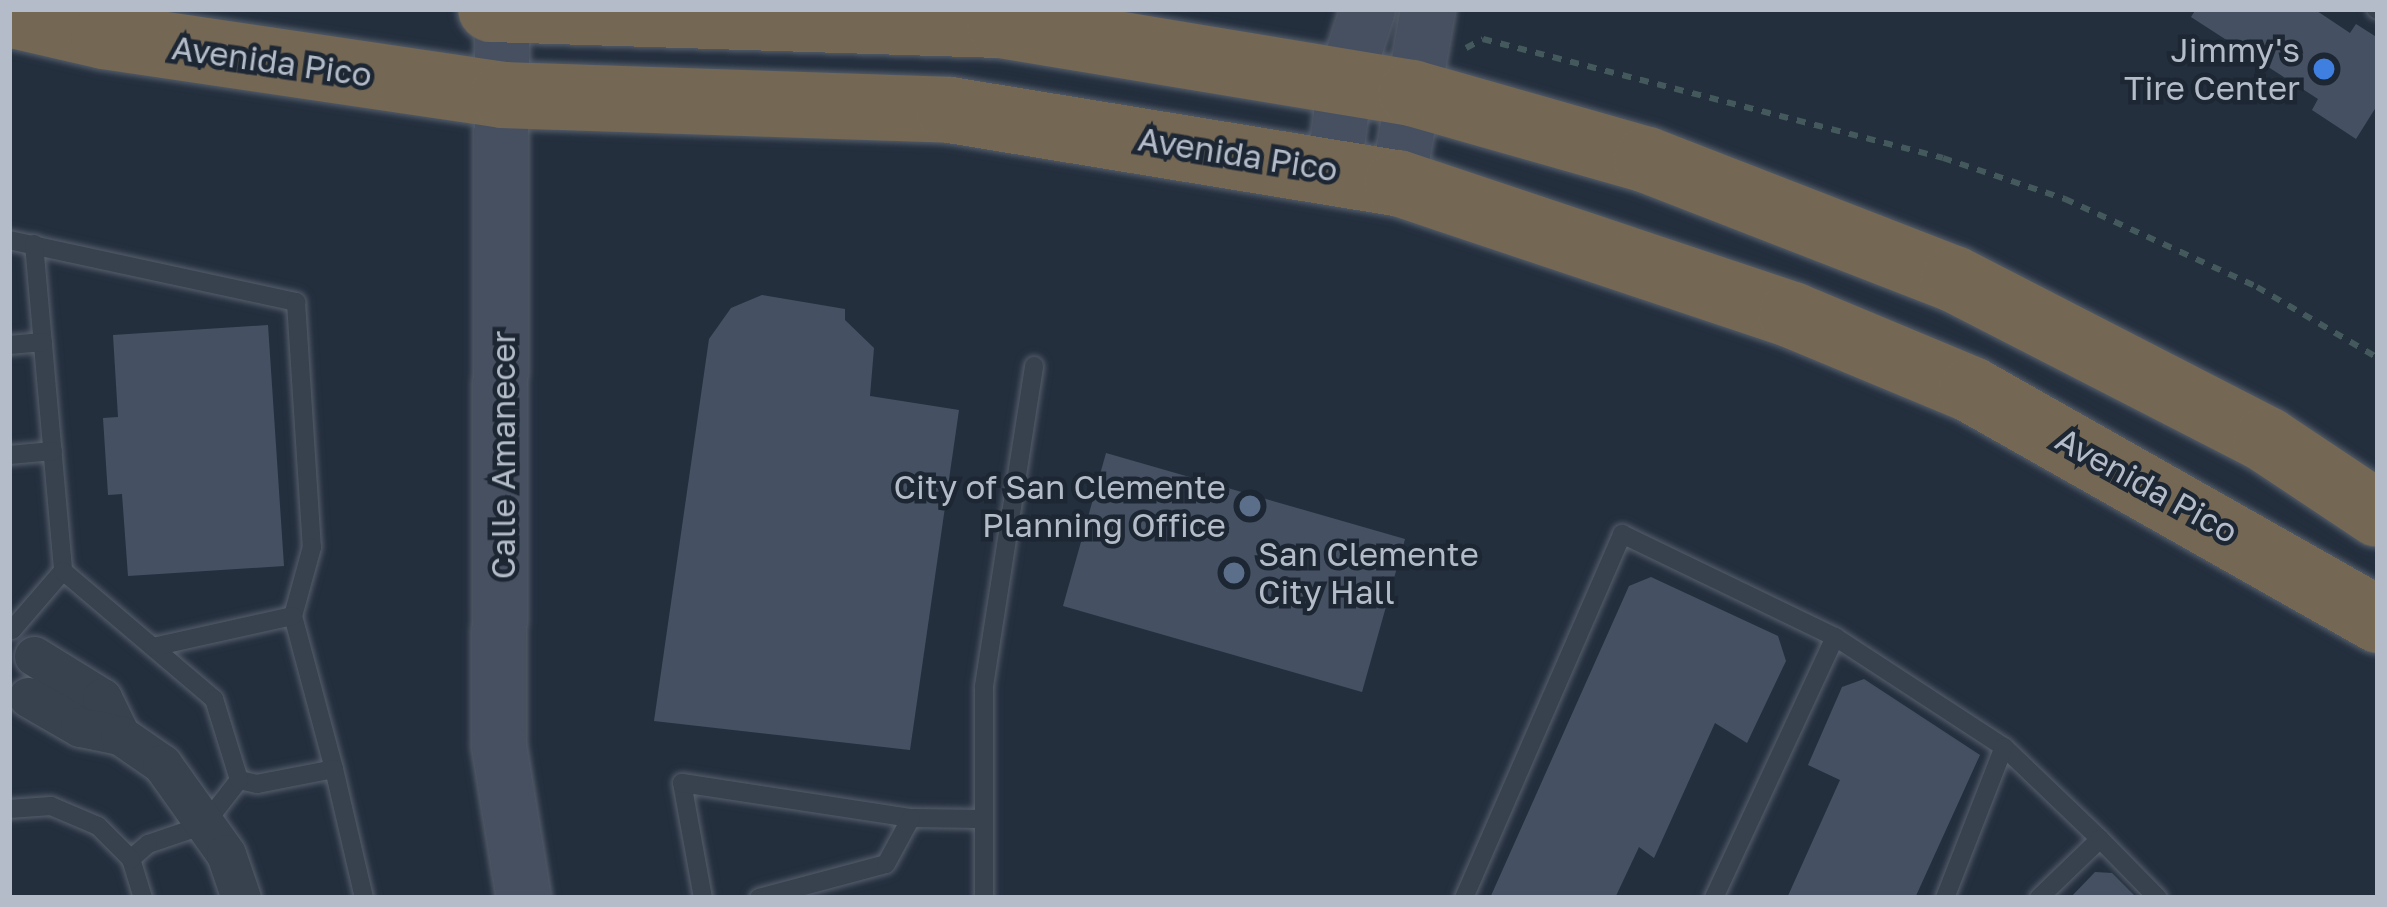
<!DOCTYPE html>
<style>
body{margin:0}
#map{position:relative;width:2387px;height:907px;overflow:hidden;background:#242f3e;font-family:"Golos Text",sans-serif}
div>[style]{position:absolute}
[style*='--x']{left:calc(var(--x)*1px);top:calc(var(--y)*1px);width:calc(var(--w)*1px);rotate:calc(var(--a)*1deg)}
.building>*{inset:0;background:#455162}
.path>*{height:6px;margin-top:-3px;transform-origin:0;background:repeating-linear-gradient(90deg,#44595c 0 9px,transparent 0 18px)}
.roads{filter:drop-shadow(0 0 3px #565f6c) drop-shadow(0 0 3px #565f6c)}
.lane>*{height:18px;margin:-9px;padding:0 9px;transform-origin:9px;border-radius:9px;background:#38414e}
.street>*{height:39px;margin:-19.5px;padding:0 19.5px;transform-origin:19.5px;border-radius:19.5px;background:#38414e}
.secondary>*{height:54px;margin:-27px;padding:0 27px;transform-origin:27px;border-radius:27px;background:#465061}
.highway>*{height:66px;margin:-33px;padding:0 33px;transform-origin:33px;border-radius:33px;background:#746855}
.dots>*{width:33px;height:33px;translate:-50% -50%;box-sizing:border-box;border:6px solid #1d2633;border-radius:50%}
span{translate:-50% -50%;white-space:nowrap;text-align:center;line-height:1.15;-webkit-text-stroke:9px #1d2633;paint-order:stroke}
.poi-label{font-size:33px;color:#b4bcc9}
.right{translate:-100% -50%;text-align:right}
.left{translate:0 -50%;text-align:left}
.street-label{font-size:33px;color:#b4bcc9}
.frame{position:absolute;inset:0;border:12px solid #b4bcc9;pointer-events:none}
</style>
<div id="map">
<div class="building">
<i style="clip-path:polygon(2196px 9px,2314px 9px,2350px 33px,2356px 24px,2378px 38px,2378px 104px,2356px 139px,2312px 110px,2318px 99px,2191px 17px)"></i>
<i style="clip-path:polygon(762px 295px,845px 309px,845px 320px,874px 348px,870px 396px,959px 410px,910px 750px,654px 721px,709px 339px,731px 308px)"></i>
<i style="clip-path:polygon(268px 325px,284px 566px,128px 576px,122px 494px,108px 495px,103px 418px,118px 417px,113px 335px)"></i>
<i style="clip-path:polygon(1106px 453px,1405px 539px,1362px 692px,1063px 606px)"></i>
<i style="clip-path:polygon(1651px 577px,1778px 636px,1786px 661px,1747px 743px,1715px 723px,1654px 858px,1639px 847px,1615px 898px,1490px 898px,1629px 586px)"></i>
<i style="clip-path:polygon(1864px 679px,1980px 755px,1915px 898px,1787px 898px,1840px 780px,1808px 765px,1842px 687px)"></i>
<i style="clip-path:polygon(2095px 872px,2112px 873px,2137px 898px,2070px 898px)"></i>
</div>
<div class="path">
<i style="--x:1466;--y:48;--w:19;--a:-28"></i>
<i style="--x:1483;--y:39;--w:475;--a:14.5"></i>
<i style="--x:1943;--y:158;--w:129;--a:18.6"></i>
<i style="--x:2065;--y:199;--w:211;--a:24.6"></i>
<i style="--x:2257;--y:287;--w:140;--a:30.4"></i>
</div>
<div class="roads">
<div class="lane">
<i style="--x:2376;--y:9;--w:2;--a:27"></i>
<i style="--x:9;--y:240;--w:294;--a:12.2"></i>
<i style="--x:296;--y:302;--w:246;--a:86.3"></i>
<i style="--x:312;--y:547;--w:72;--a:105.4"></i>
<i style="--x:293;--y:616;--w:158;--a:75"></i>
<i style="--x:334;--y:769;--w:78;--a:169"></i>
<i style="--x:257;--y:784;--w:18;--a:-167"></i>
<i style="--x:239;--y:780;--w:57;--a:127.9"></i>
<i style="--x:204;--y:825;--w:59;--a:161.3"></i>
<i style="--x:148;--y:844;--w:23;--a:139"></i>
<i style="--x:131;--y:859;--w:41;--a:72.9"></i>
<i style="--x:34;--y:244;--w:328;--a:84.9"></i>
<i style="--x:9;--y:345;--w:34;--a:-5"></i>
<i style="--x:9;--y:455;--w:44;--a:-5.2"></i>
<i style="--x:12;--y:630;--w:78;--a:-49.2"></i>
<i style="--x:63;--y:571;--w:198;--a:40.3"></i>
<i style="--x:214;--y:699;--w:85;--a:72.8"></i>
<i style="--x:1835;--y:637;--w:202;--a:33.1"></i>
<i style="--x:2004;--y:747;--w:133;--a:43.8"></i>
<i style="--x:2100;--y:839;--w:85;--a:136"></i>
<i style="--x:153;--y:647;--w:143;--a:-12.5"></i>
<i style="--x:334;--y:769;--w:132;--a:76.9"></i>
<i style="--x:9;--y:809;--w:42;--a:-4.1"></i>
<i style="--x:51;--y:806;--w:51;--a:23.1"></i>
<i style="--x:98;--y:826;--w:47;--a:45"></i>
<i style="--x:2100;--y:839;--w:83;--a:45.5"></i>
<i style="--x:703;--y:898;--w:117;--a:-100.3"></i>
<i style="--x:682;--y:783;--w:232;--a:8.7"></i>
<i style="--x:911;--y:818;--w:70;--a:0.8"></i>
<i style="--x:759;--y:898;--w:131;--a:-15"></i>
<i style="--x:886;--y:864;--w:52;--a:-61.5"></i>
<i style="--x:984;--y:898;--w:212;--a:-90"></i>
<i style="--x:984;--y:686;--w:324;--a:-81.1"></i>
<i style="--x:1464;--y:898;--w:397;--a:-66.5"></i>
<i style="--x:1622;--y:534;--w:237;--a:25.8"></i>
<i style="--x:1835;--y:637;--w:288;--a:114.9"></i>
<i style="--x:1945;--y:898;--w:162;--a:-68.7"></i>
</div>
<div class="street">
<i style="--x:34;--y:656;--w:80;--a:31.7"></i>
<i style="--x:102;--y:698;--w:41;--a:64.1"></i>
<i style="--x:28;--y:697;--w:60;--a:30"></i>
<i style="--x:80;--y:727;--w:41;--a:11.3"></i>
<i style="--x:120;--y:735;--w:51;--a:34.6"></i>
<i style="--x:162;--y:764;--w:110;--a:54.6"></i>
<i style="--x:226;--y:854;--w:46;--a:71.2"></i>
</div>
<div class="secondary">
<i style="--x:502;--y:10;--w:736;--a:90.23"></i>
<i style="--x:499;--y:746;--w:154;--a:80.7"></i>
<i style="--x:1334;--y:168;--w:92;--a:-82.5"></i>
<i style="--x:1346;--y:77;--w:71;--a:-72.1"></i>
<i style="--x:1398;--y:183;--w:177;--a:-80.2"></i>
</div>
<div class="highway">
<i style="--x:491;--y:9;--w:510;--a:1.8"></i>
<i style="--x:1001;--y:25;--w:417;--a:9.4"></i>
<i style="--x:1412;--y:93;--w:244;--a:15.9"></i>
<i style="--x:1647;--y:160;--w:329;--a:21.2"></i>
<i style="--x:1954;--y:279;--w:352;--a:27.2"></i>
<i style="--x:2267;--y:440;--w:133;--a:33.7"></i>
<i style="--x:9;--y:14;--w:98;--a:13"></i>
<i style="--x:104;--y:36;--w:404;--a:8.4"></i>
<i style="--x:504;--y:95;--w:446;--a:1.9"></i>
<i style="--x:950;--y:110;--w:454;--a:9.3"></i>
<i style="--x:1398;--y:183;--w:416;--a:18.5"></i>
<i style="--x:1792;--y:315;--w:195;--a:22.6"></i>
<i style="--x:1972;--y:390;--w:467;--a:29.5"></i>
</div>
</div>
<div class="dots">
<i style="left:2324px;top:69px;background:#3f7fe0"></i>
<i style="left:1250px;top:506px;background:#5c6f8a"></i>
<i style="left:1234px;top:573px;background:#5c6f8a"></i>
</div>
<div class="poi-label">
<span class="right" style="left:2300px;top:69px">Jimmy's<br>Tire Center</span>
<span class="right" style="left:1226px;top:506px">City of San Clemente<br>Planning Office</span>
<span class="left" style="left:1258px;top:573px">San Clemente<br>City Hall</span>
</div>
<div class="street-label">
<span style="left:272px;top:61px;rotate:8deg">Avenida Pico</span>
<span style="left:1238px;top:154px;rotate:9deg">Avenida Pico</span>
<span style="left:503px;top:455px;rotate:-90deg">Calle Amanecer</span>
<span style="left:2147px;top:485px;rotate:29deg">Avenida Pico</span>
</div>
<div class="frame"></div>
</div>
